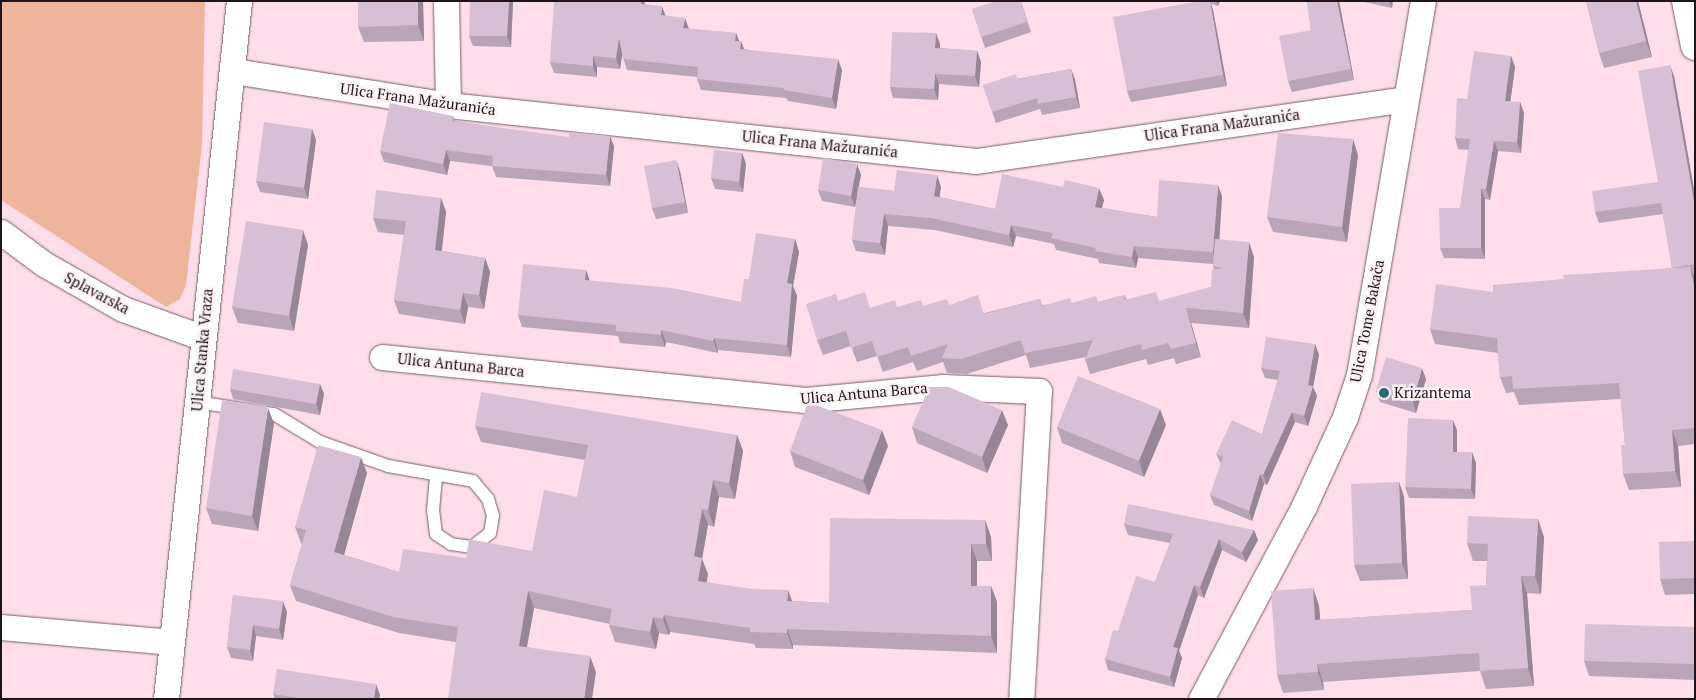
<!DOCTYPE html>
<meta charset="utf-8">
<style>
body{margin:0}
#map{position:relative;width:1696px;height:700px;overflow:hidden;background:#fddeea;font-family:"PT Serif",serif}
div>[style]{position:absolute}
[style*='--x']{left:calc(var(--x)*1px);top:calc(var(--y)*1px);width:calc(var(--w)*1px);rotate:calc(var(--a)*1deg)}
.green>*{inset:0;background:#efb59c}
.roads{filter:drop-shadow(0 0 1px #785d67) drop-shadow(0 0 1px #785d67)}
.service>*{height:12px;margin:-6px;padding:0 6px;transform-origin:6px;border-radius:6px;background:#fff}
.minor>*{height:25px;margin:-12.5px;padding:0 12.5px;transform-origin:12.5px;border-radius:12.5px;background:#fff}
.secondary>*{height:28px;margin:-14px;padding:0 14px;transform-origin:14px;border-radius:14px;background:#fff}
.wall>*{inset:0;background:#b9a5b8}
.shaded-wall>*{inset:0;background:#968696}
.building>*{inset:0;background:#d7c0d6}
.dots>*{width:14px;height:14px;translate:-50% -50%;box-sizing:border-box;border:2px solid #fef1f6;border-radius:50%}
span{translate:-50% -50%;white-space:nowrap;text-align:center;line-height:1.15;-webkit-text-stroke:5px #fef1f6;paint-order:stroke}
.street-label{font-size:15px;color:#1f1418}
.poi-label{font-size:15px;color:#1f1418}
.left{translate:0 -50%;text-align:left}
.frame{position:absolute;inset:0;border:2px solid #1f1418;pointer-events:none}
</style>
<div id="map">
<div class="green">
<i style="clip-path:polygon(1px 1px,205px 1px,202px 145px,186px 285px,180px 299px,166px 307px,1px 200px)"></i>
</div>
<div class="roads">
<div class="service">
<i style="--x:197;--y:402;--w:78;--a:8.9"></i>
<i style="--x:274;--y:414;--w:54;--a:31.3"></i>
<i style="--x:320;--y:442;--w:72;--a:19.4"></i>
<i style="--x:388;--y:466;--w:86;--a:10"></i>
<i style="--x:473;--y:481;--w:23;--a:50"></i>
<i style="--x:488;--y:499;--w:17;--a:73"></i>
<i style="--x:493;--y:515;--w:18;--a:99"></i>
<i style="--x:490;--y:533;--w:23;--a:142"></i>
<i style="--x:472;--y:547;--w:21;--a:-172"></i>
<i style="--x:451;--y:544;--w:18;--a:-146"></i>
<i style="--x:436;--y:534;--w:23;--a:-97"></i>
<i style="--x:433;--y:511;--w:36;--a:-85"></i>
</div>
<div class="minor">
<i style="--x:446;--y:1;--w:104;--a:88.9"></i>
<i style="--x:234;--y:71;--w:217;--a:9"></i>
<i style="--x:448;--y:105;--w:531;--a:6.05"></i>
<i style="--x:976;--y:161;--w:434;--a:-8.2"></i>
<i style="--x:1;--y:232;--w:54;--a:36.7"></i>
<i style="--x:44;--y:264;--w:91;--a:29.7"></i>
<i style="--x:123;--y:309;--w:83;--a:19.7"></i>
<i style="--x:382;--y:357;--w:425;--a:5.8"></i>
<i style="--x:805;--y:400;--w:139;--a:-5.4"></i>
<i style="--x:943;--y:387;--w:96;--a:2.4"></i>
<i style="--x:1039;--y:391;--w:309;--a:93.3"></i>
<i style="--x:1;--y:627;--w:171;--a:5"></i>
<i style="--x:166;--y:699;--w:702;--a:-84.03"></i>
<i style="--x:1201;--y:699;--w:219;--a:-61.9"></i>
<i style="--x:1304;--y:506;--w:98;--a:-65.3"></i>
<i style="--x:1345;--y:417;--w:44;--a:-71.6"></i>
<i style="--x:1359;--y:375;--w:379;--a:-80.3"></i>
</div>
<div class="secondary">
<i style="--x:1686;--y:1;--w:46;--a:78.7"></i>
</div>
</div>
<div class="wall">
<i style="clip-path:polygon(423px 1px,424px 41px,364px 42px,358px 27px)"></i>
<i style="clip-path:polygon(513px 1px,511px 47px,473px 46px,469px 36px)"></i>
<i style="clip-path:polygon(1021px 1px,1031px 32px,985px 48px,972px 9px)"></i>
<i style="clip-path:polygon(1200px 1px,1220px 1px,1218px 6px,1211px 4px,1213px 10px,1227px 86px,1131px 102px,1127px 91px)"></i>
<i style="clip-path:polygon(1307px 1px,1339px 1px,1354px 80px,1292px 92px,1288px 81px,1311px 30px)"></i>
<i style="clip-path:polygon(1360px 1px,1393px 1px,1392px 8px)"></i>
<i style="clip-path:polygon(1586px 1px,1638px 1px,1652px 57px,1604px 68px,1599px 53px)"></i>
<i style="clip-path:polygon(645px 4px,689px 29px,736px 33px,739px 41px,741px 41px,744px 49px,842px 70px,836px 109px,788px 101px,786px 98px,701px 90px,697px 79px,697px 77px,627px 70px,622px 54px,620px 69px,597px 67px,597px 77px,554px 73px,550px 62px)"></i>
<i style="clip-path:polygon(936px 33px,940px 44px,940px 48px,977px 51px,981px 62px,979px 87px,939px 84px,938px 100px,893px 98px,890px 87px)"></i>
<i style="clip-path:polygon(1511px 56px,1515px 67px,1510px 102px,1520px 102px,1524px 113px,1521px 153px,1498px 151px,1490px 200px,1485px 199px,1485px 259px,1444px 258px,1440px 248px,1460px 208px,1469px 150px,1458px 149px,1455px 138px,1467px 99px)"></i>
<i style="clip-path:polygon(1071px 69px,1075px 80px,1080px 108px,1042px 115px,1040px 109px,996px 123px,983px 85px)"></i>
<i style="clip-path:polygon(1674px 76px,1695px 195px,1695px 276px,1693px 276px,1695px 279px,1695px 444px,1678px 446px,1681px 487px,1629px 490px,1623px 474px,1625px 445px,1621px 399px,1519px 405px,1514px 392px,1506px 393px,1500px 377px,1498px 353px,1435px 344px,1430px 329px,1493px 292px,1564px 279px,1672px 268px,1663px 214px,1599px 223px,1595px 212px,1658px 182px)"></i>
<i style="clip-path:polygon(453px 116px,455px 121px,614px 146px,610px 186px,496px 177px,492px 166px,450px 161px,447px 175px,384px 162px,380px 151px)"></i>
<i style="clip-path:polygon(312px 129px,316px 140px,308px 199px,260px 192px,256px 181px)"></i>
<i style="clip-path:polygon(742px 153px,746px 164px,743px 192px,715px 189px,711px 178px)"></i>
<i style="clip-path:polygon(1358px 155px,1347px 242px,1273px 232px,1267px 217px)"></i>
<i style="clip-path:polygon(680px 171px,688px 213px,656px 219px,652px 208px)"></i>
<i style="clip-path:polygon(861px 175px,858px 187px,894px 191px,941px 187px,939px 197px,995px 209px,1104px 200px,1102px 208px,1157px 217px,1222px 196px,1219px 240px,1254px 257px,1249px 328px,1191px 323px,1201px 357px,1176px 364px,1174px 358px,1148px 365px,1146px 359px,1090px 374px,1085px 359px,1086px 357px,1030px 368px,1026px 355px,967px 374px,947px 373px,943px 362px,917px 371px,913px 362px,883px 372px,877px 356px,857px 362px,851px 346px,823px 355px,817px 340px,838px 301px,871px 308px,949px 305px,985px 313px,1040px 299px,1042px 305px,1072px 303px,1098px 302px,1125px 295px,1126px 299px,1160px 301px,1211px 287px,1214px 270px,1213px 266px,1213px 264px,1138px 258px,1136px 268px,1099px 263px,1098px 259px,1056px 250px,1054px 244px,1016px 236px,1013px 247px,935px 230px,888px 226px,885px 255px,856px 251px,852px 240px,858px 192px,855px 207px,822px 201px,818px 190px)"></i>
<i style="clip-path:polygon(441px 198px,446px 212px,442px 251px,485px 258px,490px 272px,484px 309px,468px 307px,465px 324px,399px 314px,394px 300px,404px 235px,378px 232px,373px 218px)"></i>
<i style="clip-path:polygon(795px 239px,799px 252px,793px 286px,797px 296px,791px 357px,718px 350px,718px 353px,666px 342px,665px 347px,620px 343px,618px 336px,522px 327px,518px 315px,586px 270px,590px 281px,741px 302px,749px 279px)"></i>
<i style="clip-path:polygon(308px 245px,294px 331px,238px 323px,232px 307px)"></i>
<i style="clip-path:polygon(1315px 344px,1319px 355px,1313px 387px,1317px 396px,1308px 426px,1295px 422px,1267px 485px,1264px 484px,1252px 521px,1214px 505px,1210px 495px,1221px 464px,1216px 454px,1262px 434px,1278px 380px,1265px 378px,1261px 368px)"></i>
<i style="clip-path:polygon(1426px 379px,1416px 413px,1380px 402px,1376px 391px)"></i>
<i style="clip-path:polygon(320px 384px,324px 394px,320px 415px,233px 399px,230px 389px)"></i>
<i style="clip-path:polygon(274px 423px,258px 531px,212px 524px,206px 508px)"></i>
<i style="clip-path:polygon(1008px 425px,987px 473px,917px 443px,912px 427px)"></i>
<i style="clip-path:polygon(1166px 425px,1144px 477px,1062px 443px,1057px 427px)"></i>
<i style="clip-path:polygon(475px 426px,737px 435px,743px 451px,735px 499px,719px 497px,714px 527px,708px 525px,702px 559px,708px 574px,706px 582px,792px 601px,829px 603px,985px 520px,991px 537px,992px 561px,977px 561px,977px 586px,991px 586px,997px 602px,997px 653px,793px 645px,793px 649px,756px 648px,754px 644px,670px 632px,669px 635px,659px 633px,656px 649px,615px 642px,609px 625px,610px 624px,534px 608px,527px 647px,596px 672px,455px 642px,399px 633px,296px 601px,290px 585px,302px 544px,301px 543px,295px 527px,367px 473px,344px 555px,399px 572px,466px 558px,532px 551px,577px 497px,585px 460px,481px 442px)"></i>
<i style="clip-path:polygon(1457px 430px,1457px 452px,1476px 463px,1475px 499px,1409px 498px,1405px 487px)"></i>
<i style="clip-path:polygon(888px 446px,869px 495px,795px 467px,790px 451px)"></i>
<i style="clip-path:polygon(1399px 482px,1404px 497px,1408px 579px,1360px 581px,1354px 565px)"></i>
<i style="clip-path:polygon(1124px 524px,1254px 530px,1258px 540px,1246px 562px,1222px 550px,1204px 598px,1198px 595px,1179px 651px,1182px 658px,1174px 687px,1108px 670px,1105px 659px,1118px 631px,1155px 582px,1170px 543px,1128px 535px)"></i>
<i style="clip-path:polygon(1544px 537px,1541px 594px,1527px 593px,1534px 686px,1486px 689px,1480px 671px,1323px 682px,1324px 690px,1283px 693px,1277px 675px,1313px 588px,1319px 606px,1320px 620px,1472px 610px,1486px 585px,1487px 561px,1473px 561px,1467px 543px)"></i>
<i style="clip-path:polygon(1695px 541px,1695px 594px,1665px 595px,1660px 579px)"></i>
<i style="clip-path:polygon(233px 595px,287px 612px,283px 640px,256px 636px,253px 661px,231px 658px,227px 647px)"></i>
<i style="clip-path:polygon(1695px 627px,1695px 680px,1589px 676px,1584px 661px)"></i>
<i style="clip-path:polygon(273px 694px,380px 695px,379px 699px,275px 699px)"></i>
</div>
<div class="shaded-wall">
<i style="clip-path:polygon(418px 1px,423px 1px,424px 41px,418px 25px)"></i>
<i style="clip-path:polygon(509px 1px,513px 1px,511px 47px,507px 36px)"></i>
<i style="clip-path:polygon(641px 1px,645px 1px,644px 15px,641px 4px)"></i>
<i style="clip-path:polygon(1210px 1px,1213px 10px,1227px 86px,1223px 75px)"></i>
<i style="clip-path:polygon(1216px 1px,1220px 1px,1218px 6px)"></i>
<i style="clip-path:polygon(1337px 1px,1339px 1px,1354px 80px,1351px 69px)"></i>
<i style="clip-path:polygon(1389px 1px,1393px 1px,1392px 8px)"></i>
<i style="clip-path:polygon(1636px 1px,1638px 1px,1652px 57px,1646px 41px)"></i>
<i style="clip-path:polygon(662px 6px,666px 17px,661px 15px)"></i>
<i style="clip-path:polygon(685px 18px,689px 29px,683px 28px)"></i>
<i style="clip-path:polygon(736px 33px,740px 43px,735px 41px)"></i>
<i style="clip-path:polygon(936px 33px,940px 44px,939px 59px,935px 48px)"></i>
<i style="clip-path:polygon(619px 38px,623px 49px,620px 69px,616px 58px)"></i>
<i style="clip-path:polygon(741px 41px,745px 52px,740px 49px)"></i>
<i style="clip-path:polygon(977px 51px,981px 62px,979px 87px,975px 76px)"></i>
<i style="clip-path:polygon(593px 56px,597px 67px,597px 77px,593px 66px)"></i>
<i style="clip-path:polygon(1511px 56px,1515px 67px,1509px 112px,1505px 101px)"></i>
<i style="clip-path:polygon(838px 59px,842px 70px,836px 109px,832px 98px)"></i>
<i style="clip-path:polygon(1670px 65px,1674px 76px,1695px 195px,1695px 207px)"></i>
<i style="clip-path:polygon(1071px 69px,1075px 80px,1080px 108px,1076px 97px)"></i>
<i style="clip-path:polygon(935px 74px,939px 84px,938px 100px,934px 89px)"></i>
<i style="clip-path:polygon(1520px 102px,1524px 113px,1521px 153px,1517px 142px)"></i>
<i style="clip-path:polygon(312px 129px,316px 140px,308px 199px,304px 188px)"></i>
<i style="clip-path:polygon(610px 136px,614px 146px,610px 186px,606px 175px)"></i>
<i style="clip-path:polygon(1353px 139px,1358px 155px,1347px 242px,1342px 227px)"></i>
<i style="clip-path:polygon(1494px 141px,1498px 151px,1490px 200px,1486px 189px)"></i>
<i style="clip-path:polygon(446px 150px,450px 161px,447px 175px,443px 164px)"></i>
<i style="clip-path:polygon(742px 153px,746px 164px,743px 192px,739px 182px)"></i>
<i style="clip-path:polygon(676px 160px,680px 171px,688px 213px,685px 202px)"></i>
<i style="clip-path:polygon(857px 164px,861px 175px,855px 207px,851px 196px)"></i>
<i style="clip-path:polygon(937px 175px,941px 187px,938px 208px,934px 196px)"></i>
<i style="clip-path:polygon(1218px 185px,1222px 196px,1218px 264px,1213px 252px)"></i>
<i style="clip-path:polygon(1099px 188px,1104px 200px,1099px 218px,1095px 207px)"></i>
<i style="clip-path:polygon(1481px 189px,1485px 199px,1485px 259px,1481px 248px)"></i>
<i style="clip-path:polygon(441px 198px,446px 212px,440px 264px,435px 250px)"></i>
<i style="clip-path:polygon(884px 214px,888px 226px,885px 255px,880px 243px)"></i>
<i style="clip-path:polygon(1011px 225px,1016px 236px,1013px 247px,1009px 235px)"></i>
<i style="clip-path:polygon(303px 230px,308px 245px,294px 331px,289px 316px)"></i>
<i style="clip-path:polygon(795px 239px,799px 252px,793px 286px,797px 296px,791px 357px,787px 345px,787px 283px)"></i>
<i style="clip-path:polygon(1249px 242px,1254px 257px,1249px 328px,1243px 313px)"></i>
<i style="clip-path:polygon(1134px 246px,1138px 258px,1136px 268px,1132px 257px)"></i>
<i style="clip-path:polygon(485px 258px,490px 272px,484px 309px,479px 295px)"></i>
<i style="clip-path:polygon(1690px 267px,1695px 279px,1695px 290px)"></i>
<i style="clip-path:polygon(586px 270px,590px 282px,585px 280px)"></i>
<i style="clip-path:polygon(463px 293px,468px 307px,465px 324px,460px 310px)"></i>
<i style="clip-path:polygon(1186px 308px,1191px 323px,1201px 357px,1196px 343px)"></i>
<i style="clip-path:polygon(661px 330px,666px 342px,665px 347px,661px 335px)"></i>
<i style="clip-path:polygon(714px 338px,718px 350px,718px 353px,713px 341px)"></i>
<i style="clip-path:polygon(1315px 344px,1319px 355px,1313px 387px,1317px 396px,1308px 426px,1304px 416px,1308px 385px)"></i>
<i style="clip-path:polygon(1422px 368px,1426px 379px,1416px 413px,1413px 402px)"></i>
<i style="clip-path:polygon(320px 384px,324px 394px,320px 415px,316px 404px)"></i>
<i style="clip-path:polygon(268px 408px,274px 423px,258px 531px,252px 516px)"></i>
<i style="clip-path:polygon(1160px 409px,1166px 425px,1144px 477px,1139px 461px)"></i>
<i style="clip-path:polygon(1002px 410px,1008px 425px,987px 473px,982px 457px)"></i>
<i style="clip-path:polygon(1292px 412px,1295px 422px,1267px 485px,1263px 475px)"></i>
<i style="clip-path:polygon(1453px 420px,1457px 430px,1457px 463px,1453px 452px)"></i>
<i style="clip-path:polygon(882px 430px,888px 446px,869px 495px,863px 480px)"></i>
<i style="clip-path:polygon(1672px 430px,1678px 446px,1681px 487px,1675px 471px)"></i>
<i style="clip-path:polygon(737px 435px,743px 451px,735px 499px,729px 483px)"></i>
<i style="clip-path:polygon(1472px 452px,1476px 463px,1475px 499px,1471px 489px)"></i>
<i style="clip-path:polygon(361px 457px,367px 473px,340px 569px,334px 552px)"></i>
<i style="clip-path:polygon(1260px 474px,1264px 484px,1252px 521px,1249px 511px)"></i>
<i style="clip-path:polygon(713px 480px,719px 497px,714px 527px,708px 510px)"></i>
<i style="clip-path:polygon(1399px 482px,1404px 497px,1408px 579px,1402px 563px)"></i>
<i style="clip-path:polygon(702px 509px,708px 525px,702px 559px,708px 574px,704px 598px,698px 581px,694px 556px)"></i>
<i style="clip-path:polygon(1538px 519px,1544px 537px,1541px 594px,1535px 576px)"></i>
<i style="clip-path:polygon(985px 520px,991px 537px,992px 561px,986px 544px)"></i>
<i style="clip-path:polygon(1254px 530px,1258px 540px,1246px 562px,1242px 552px)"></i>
<i style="clip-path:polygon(1219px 539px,1222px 550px,1204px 598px,1200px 587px)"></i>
<i style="clip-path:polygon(971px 544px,977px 561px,977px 602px,971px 586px)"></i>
<i style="clip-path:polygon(1521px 576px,1527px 593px,1534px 686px,1528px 668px)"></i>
<i style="clip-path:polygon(1194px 585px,1198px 595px,1179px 651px,1182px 658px,1174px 687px,1170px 677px,1173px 647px)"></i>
<i style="clip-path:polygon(991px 586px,997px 602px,997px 653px,991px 636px)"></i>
<i style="clip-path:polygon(1313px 588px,1319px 606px,1322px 638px,1315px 620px)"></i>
<i style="clip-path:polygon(788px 590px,794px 606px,787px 601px)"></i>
<i style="clip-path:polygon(528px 591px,534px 608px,524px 662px,519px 646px)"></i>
<i style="clip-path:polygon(283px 601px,287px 612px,283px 640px,279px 629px)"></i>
<i style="clip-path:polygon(664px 615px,670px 632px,669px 635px,663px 619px)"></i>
<i style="clip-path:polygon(653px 617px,659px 633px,656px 649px,650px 632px)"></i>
<i style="clip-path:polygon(253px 625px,256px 636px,253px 661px,250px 650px)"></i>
<i style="clip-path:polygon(787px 629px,793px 645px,793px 649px,787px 633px)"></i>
<i style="clip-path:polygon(590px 656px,596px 672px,592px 699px,584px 699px)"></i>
<i style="clip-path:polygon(1317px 664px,1323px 682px,1324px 690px,1318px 672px)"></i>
<i style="clip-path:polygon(376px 684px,380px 695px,379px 699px,374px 699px)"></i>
</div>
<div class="building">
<i style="clip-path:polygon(358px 1px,418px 1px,418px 25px,358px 27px)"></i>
<i style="clip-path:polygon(470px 1px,509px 1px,507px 36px,469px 36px)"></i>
<i style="clip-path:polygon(554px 1px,641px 1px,641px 4px,662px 6px,661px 15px,685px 18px,683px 28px,736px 33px,735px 41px,741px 41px,740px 49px,838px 59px,832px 98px,784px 90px,784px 88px,697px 79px,698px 67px,623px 59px,619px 38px,616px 58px,593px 56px,593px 66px,550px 62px)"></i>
<i style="clip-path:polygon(996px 1px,1021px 1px,1027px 22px,981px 37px,972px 9px)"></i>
<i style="clip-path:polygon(1200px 1px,1210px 1px,1223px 75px,1127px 91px,1113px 17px)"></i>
<i style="clip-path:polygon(1307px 1px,1337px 1px,1351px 69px,1288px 81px,1279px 36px,1311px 30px)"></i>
<i style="clip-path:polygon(1586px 1px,1636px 1px,1646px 41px,1599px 53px)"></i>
<i style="clip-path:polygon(892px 32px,936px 33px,935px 48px,977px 51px,975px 76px,935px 74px,934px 89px,890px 87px)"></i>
<i style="clip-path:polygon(1474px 51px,1511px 56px,1505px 101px,1520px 102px,1517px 142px,1494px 141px,1486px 189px,1481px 189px,1481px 248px,1440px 248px,1439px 208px,1460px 208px,1470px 139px,1455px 138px,1457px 98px,1467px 99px)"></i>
<i style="clip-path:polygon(1670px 65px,1695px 207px,1695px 264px,1672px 268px,1661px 203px,1595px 212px,1592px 191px,1658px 182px,1638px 71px)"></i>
<i style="clip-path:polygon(1071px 69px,1076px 97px,1038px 104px,1037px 98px,992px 112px,983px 85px,1016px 74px,1017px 79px)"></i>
<i style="clip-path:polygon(390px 103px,453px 116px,452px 121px,569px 137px,569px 132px,610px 136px,606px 175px,492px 166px,493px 156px,446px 150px,443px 164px,380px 151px)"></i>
<i style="clip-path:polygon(264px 122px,312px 129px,304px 188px,256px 181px)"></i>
<i style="clip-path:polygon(1278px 133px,1353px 139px,1342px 227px,1267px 217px)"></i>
<i style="clip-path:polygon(714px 150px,742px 153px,739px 182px,711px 178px)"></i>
<i style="clip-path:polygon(823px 158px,857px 164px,851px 196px,818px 190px)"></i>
<i style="clip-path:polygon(676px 160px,685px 202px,652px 208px,644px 166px)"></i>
<i style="clip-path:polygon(897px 170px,937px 175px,934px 196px,995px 209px,1002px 174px,1063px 187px,1065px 180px,1099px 188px,1095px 207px,1157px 217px,1159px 180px,1218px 185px,1213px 252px,1134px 246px,1132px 257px,1095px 251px,1096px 248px,1051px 238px,1053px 233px,1011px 225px,1009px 235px,931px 218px,884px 214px,880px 243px,852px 240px,858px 187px,894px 191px)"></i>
<i style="clip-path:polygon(376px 190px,441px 198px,435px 250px,485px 258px,479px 295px,463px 293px,460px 310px,394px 300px,406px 221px,373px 218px)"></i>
<i style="clip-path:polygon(246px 221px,303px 230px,289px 316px,232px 307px)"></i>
<i style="clip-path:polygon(756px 233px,795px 239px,787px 283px,792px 284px,787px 345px,714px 338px,713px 341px,661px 330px,661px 335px,616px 331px,616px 325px,518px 315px,523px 264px,586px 270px,585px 280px,672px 288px,741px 302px,744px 279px,749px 279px)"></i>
<i style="clip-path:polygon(1215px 239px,1249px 242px,1243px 313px,1186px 308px,1196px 343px,1171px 349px,1168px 343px,1142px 350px,1141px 344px,1085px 359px,1093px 340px,1025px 353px,1021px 340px,961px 359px,942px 358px,948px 344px,911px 356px,908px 347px,877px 357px,872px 341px,851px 348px,846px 331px,817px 340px,806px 304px,836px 294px,838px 301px,865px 292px,870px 308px,895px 300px,897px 307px,921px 300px,923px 306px,947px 299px,949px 305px,978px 295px,984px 314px,1040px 299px,1042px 306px,1070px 298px,1072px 303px,1096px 296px,1098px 302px,1125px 295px,1124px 300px,1156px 292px,1159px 301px,1211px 287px,1212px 270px,1223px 268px,1213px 266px)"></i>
<i style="clip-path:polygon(1690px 267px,1695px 290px,1695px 428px,1672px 430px,1675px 471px,1623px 474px,1621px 445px,1625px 445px,1619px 383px,1513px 389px,1512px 376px,1500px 377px,1497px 338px,1430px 329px,1436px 284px,1493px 292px,1493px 285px,1564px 279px,1563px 275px)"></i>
<i style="clip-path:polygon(1266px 337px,1315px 344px,1308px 385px,1313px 386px,1304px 416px,1292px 412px,1263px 475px,1260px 474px,1249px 511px,1210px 495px,1223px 457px,1216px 454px,1232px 420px,1262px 434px,1280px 371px,1261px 368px)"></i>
<i style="clip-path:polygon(1386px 357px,1422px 368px,1413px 402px,1376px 391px)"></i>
<i style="clip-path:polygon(233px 369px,320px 384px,316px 404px,230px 389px)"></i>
<i style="clip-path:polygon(1078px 376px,1160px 409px,1139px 461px,1057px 427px)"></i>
<i style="clip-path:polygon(929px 387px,949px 387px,1002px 410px,982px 457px,912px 427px)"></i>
<i style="clip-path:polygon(481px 392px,737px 435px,729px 483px,713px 480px,708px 510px,702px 509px,694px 556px,702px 558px,698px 581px,753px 589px,788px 590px,787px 601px,829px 603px,830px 518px,985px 520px,986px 544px,971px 544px,971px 586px,991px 586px,991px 636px,787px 629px,787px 633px,750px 632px,750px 628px,664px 615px,663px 619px,653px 617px,650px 632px,609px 625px,612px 609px,528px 591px,519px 646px,590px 656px,584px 699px,448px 699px,458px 627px,393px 617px,290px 585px,306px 530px,295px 527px,318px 445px,361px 457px,334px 552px,399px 572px,403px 549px,466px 558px,469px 539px,532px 551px,544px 490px,577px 497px,588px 445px,475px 426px)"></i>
<i style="clip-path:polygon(222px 400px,266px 406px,268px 408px,252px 516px,206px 508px)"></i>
<i style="clip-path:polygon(808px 402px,882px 430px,863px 480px,790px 451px)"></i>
<i style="clip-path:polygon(1408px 418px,1453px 420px,1453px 452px,1472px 452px,1471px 489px,1405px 487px)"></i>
<i style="clip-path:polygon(1399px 482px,1402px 563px,1354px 565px,1351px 484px)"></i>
<i style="clip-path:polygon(1128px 504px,1254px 530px,1242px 552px,1219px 539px,1200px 587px,1194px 585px,1173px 647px,1178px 648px,1170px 677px,1105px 659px,1113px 630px,1118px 631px,1136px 576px,1155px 582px,1173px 534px,1124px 524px)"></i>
<i style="clip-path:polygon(1468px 516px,1538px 519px,1535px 576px,1521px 576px,1528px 668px,1480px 671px,1479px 653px,1317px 664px,1318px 672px,1277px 675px,1271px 591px,1313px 588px,1315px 620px,1472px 610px,1470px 586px,1486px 585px,1488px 544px,1467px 543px)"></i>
<i style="clip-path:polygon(1695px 541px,1695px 578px,1660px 579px,1659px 542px)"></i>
<i style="clip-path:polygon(233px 595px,283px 601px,279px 629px,253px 625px,250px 650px,227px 647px)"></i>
<i style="clip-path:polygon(1585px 624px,1695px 627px,1695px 664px,1584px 661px)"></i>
<i style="clip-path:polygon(277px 669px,376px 684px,374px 699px,304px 699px,273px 694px)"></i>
</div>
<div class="dots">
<i style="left:1384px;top:393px;background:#27667b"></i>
</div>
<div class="street-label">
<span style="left:418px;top:99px;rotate:8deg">Ulica Frana Mažuranića</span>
<span style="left:1222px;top:125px;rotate:-8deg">Ulica Frana Mažuranića</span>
<span style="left:820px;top:144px;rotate:6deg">Ulica Frana Mažuranića</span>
<span style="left:97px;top:293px;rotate:28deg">Splavarska</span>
<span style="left:1367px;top:321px;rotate:-79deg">Ulica Tome Bakača</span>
<span style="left:202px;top:350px;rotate:-85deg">Ulica Stanka Vraza</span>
<span style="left:461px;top:365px;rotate:6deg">Ulica Antuna Barca</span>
<span style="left:864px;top:393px;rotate:-5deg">Ulica Antuna Barca</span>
</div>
<div class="poi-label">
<span class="left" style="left:1394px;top:393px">Krizantema</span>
</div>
<div class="frame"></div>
</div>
